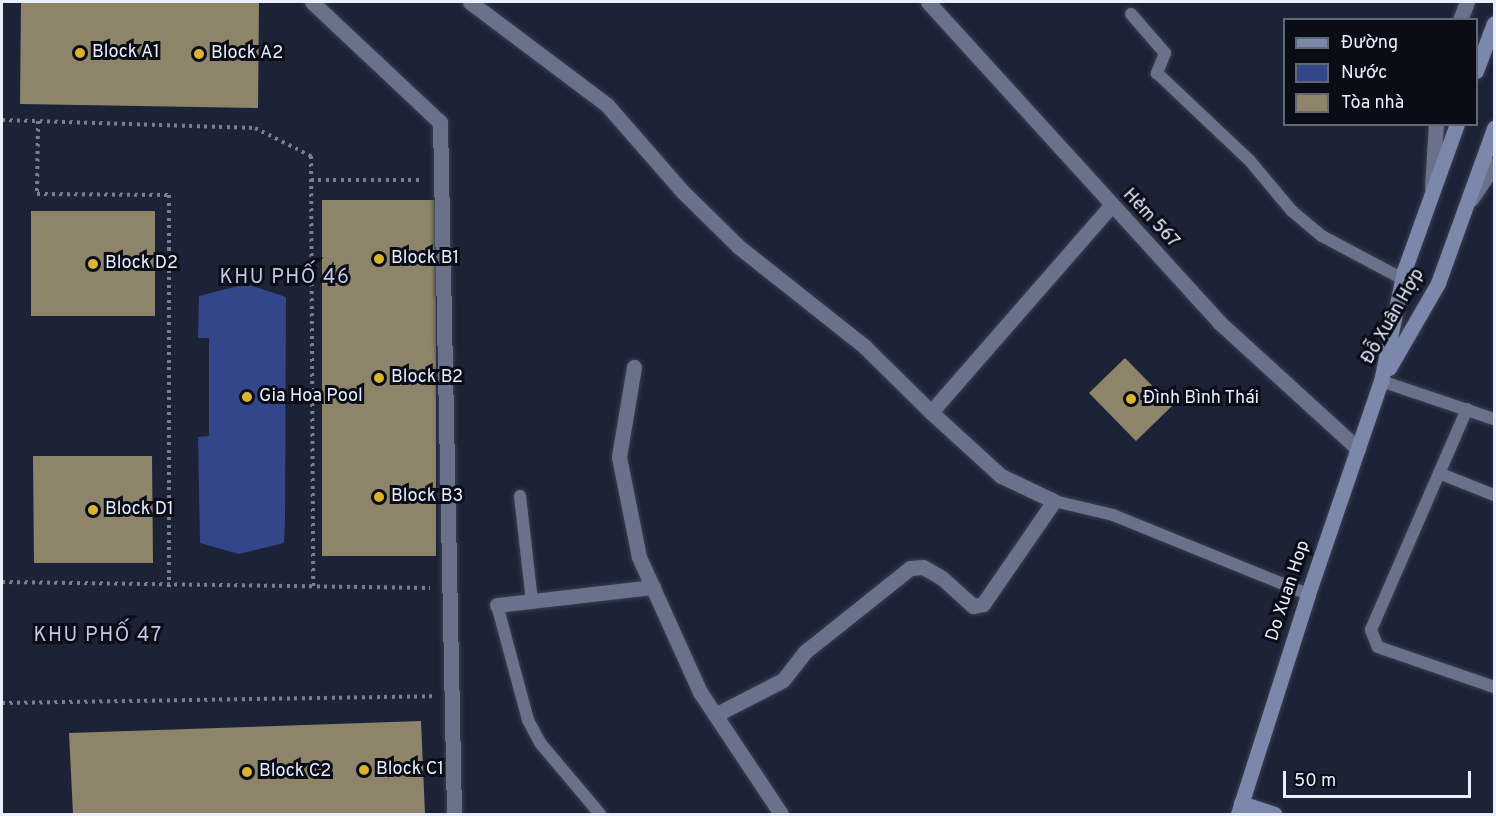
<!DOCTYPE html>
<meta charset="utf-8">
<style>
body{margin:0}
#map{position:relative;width:1496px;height:816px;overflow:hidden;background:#1d2337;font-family:Overpass,sans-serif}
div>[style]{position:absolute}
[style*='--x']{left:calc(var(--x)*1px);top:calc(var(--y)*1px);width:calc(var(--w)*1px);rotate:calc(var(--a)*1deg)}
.water>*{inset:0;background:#34468a}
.building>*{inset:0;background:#8d8469}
.path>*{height:4px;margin-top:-2px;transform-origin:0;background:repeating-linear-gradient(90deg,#797f91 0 3px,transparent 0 7.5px)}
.roads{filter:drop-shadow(0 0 2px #393e4f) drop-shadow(0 0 2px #393e4f)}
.lane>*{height:12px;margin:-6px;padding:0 6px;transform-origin:6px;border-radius:6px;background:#69728a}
.street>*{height:15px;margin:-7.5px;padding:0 7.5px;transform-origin:7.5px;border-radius:7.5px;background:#69728a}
.secondary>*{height:15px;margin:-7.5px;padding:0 7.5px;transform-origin:7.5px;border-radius:7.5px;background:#7b88ac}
.dots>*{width:16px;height:16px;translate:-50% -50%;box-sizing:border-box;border:3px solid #0a0d16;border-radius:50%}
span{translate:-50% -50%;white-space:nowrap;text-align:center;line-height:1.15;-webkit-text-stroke:6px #0a0d16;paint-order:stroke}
.poi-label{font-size:18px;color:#e9effd}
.left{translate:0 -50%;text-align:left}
.street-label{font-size:18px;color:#e9effd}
.neighbourhood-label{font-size:20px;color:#c0cae5;letter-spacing:1.5px}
.frame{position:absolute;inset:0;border:3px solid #e9effd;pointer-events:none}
.legend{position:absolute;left:1283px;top:18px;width:195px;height:108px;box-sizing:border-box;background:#0a0d16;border:2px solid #636772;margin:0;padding:8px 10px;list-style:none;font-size:18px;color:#e9effd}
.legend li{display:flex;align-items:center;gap:12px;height:30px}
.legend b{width:30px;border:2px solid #636772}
.scale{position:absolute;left:1283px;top:771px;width:188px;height:27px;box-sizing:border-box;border:3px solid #e9effd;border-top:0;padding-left:8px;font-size:18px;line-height:21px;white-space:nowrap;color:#e9effd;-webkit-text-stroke:4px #0a0d16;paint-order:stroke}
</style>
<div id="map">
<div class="water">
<i style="clip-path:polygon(246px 284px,286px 297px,285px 520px,284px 543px,239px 554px,200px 543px,198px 437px,209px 436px,209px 338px,198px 338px,199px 296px)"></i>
</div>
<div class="building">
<i style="clip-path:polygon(21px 2px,259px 2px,258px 108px,20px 104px)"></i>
<i style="clip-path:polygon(322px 200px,436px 200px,436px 556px,322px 556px)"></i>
<i style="clip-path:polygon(31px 211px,155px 211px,155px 316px,31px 316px)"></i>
<i style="clip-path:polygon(1125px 358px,1172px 406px,1136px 441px,1089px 393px)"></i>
<i style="clip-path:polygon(33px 456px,152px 456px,153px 563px,34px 563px)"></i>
<i style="clip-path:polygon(421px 721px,425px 814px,73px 814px,69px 733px)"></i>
</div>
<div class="path">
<i style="--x:2;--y:120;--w:253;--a:1.8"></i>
<i style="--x:255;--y:128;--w:63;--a:26.6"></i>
<i style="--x:311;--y:156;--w:431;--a:89.7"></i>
<i style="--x:38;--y:121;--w:73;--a:90.8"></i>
<i style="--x:37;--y:194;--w:132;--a:0.4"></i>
<i style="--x:169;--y:195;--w:392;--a:90"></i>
<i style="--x:311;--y:180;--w:112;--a:0"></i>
<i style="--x:2;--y:582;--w:428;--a:0.8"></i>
<i style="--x:2;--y:703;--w:431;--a:-0.9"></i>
</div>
<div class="roads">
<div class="lane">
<i style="--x:1131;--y:14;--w:52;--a:48.9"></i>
<i style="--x:1165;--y:53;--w:22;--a:112"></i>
<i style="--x:1157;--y:73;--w:128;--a:43.4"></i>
<i style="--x:1250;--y:161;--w:65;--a:50"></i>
<i style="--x:1292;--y:211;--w:39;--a:40"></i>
<i style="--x:1322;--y:236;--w:92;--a:28"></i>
<i style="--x:1381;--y:381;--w:119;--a:18.6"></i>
<i style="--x:1467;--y:409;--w:241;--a:113.5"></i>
<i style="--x:1371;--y:630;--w:18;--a:68"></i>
<i style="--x:1378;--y:647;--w:123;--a:19"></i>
<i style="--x:1441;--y:474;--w:57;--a:21.6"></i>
<i style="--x:520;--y:496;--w:107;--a:83.5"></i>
<i style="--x:1054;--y:501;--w:61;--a:13.3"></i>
<i style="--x:1113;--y:515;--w:210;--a:22.1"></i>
<i style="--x:497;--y:605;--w:119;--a:74.9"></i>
<i style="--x:528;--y:720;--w:27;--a:62"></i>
<i style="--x:541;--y:744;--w:92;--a:49.9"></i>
</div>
<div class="street">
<i style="--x:312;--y:2;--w:175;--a:43.2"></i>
<i style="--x:440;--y:122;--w:692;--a:88.84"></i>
<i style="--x:470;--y:2;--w:171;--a:36.9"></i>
<i style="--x:607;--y:105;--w:116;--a:48.9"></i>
<i style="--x:683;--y:192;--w:78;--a:44.5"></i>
<i style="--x:739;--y:247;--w:161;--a:38.4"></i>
<i style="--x:865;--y:347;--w:93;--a:44.6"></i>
<i style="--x:928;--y:2;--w:433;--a:47.7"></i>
<i style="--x:1219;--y:322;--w:188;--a:42.4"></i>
<i style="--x:1460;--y:20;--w:19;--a:-69"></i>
<i style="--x:1432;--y:187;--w:63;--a:-86.4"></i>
<i style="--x:1471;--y:199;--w:41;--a:-55.9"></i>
<i style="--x:634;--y:367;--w:91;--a:99.5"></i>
<i style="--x:619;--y:457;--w:102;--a:78.7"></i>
<i style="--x:639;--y:557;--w:148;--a:65.7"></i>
<i style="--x:700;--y:692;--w:146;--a:56.4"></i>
<i style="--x:497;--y:605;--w:157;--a:-6.6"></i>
<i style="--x:715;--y:715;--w:76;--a:-27.2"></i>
<i style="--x:783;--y:680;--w:37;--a:-52"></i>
<i style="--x:806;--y:651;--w:133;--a:-38.6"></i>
<i style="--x:910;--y:568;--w:13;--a:-4"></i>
<i style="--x:923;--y:567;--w:22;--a:30"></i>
<i style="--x:942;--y:578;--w:42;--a:42.1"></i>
<i style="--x:973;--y:606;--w:10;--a:-11"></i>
<i style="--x:983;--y:604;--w:125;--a:-55.4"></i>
<i style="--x:1054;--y:501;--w:59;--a:-154.7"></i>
<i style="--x:1001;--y:476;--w:95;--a:-137.6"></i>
<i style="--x:931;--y:412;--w:274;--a:-48.9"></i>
</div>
<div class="secondary">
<i style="--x:1476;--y:71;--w:51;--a:-69.4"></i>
<i style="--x:1389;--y:368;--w:98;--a:-60"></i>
<i style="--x:1438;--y:283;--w:165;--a:-70.1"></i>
<i style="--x:1241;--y:803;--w:35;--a:18"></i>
<i style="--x:1238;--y:814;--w:231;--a:-72.3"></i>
<i style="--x:1308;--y:594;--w:225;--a:-71.1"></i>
<i style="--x:1381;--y:381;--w:112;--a:-78.2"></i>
<i style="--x:1404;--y:271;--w:156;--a:-70.2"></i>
</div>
</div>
<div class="dots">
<i style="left:80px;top:53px;background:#dab333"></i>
<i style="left:199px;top:54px;background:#dab333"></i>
<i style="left:379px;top:259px;background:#dab333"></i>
<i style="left:93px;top:264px;background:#dab333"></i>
<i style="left:379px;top:378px;background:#dab333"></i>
<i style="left:247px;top:397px;background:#dab333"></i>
<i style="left:1131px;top:399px;background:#dab333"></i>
<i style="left:379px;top:497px;background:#dab333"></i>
<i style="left:93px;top:510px;background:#dab333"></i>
<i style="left:364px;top:770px;background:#dab333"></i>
<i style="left:247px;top:772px;background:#dab333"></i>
</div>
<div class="poi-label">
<span class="left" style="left:92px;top:53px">Block A1</span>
<span class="left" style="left:211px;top:54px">Block A2</span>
<span class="left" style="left:391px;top:259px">Block B1</span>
<span class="left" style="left:105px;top:264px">Block D2</span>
<span class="left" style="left:391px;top:378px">Block B2</span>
<span class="left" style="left:259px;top:397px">Gia Hoa Pool</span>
<span class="left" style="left:1143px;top:399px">Đình Bình Thái</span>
<span class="left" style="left:391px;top:497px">Block B3</span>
<span class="left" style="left:105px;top:510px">Block D1</span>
<span class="left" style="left:376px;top:770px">Block C1</span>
<span class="left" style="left:259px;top:772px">Block C2</span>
</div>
<div class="street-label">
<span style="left:1150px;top:219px;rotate:47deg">Hẻm 567</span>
<span style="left:1394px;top:317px;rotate:-60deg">Đỗ Xuân Hợp</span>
<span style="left:1289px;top:591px;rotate:-72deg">Do Xuan Hop</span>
</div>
<div class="neighbourhood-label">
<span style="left:285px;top:278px">KHU PHỐ 46</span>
<span style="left:98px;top:636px">KHU PHỐ 47</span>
</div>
<div class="frame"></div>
<ul class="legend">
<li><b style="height:8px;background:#7b88ac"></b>Đường</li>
<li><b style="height:16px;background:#34468a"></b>Nước</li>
<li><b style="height:16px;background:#8d8469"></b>Tòa nhà</li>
</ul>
<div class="scale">50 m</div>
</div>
